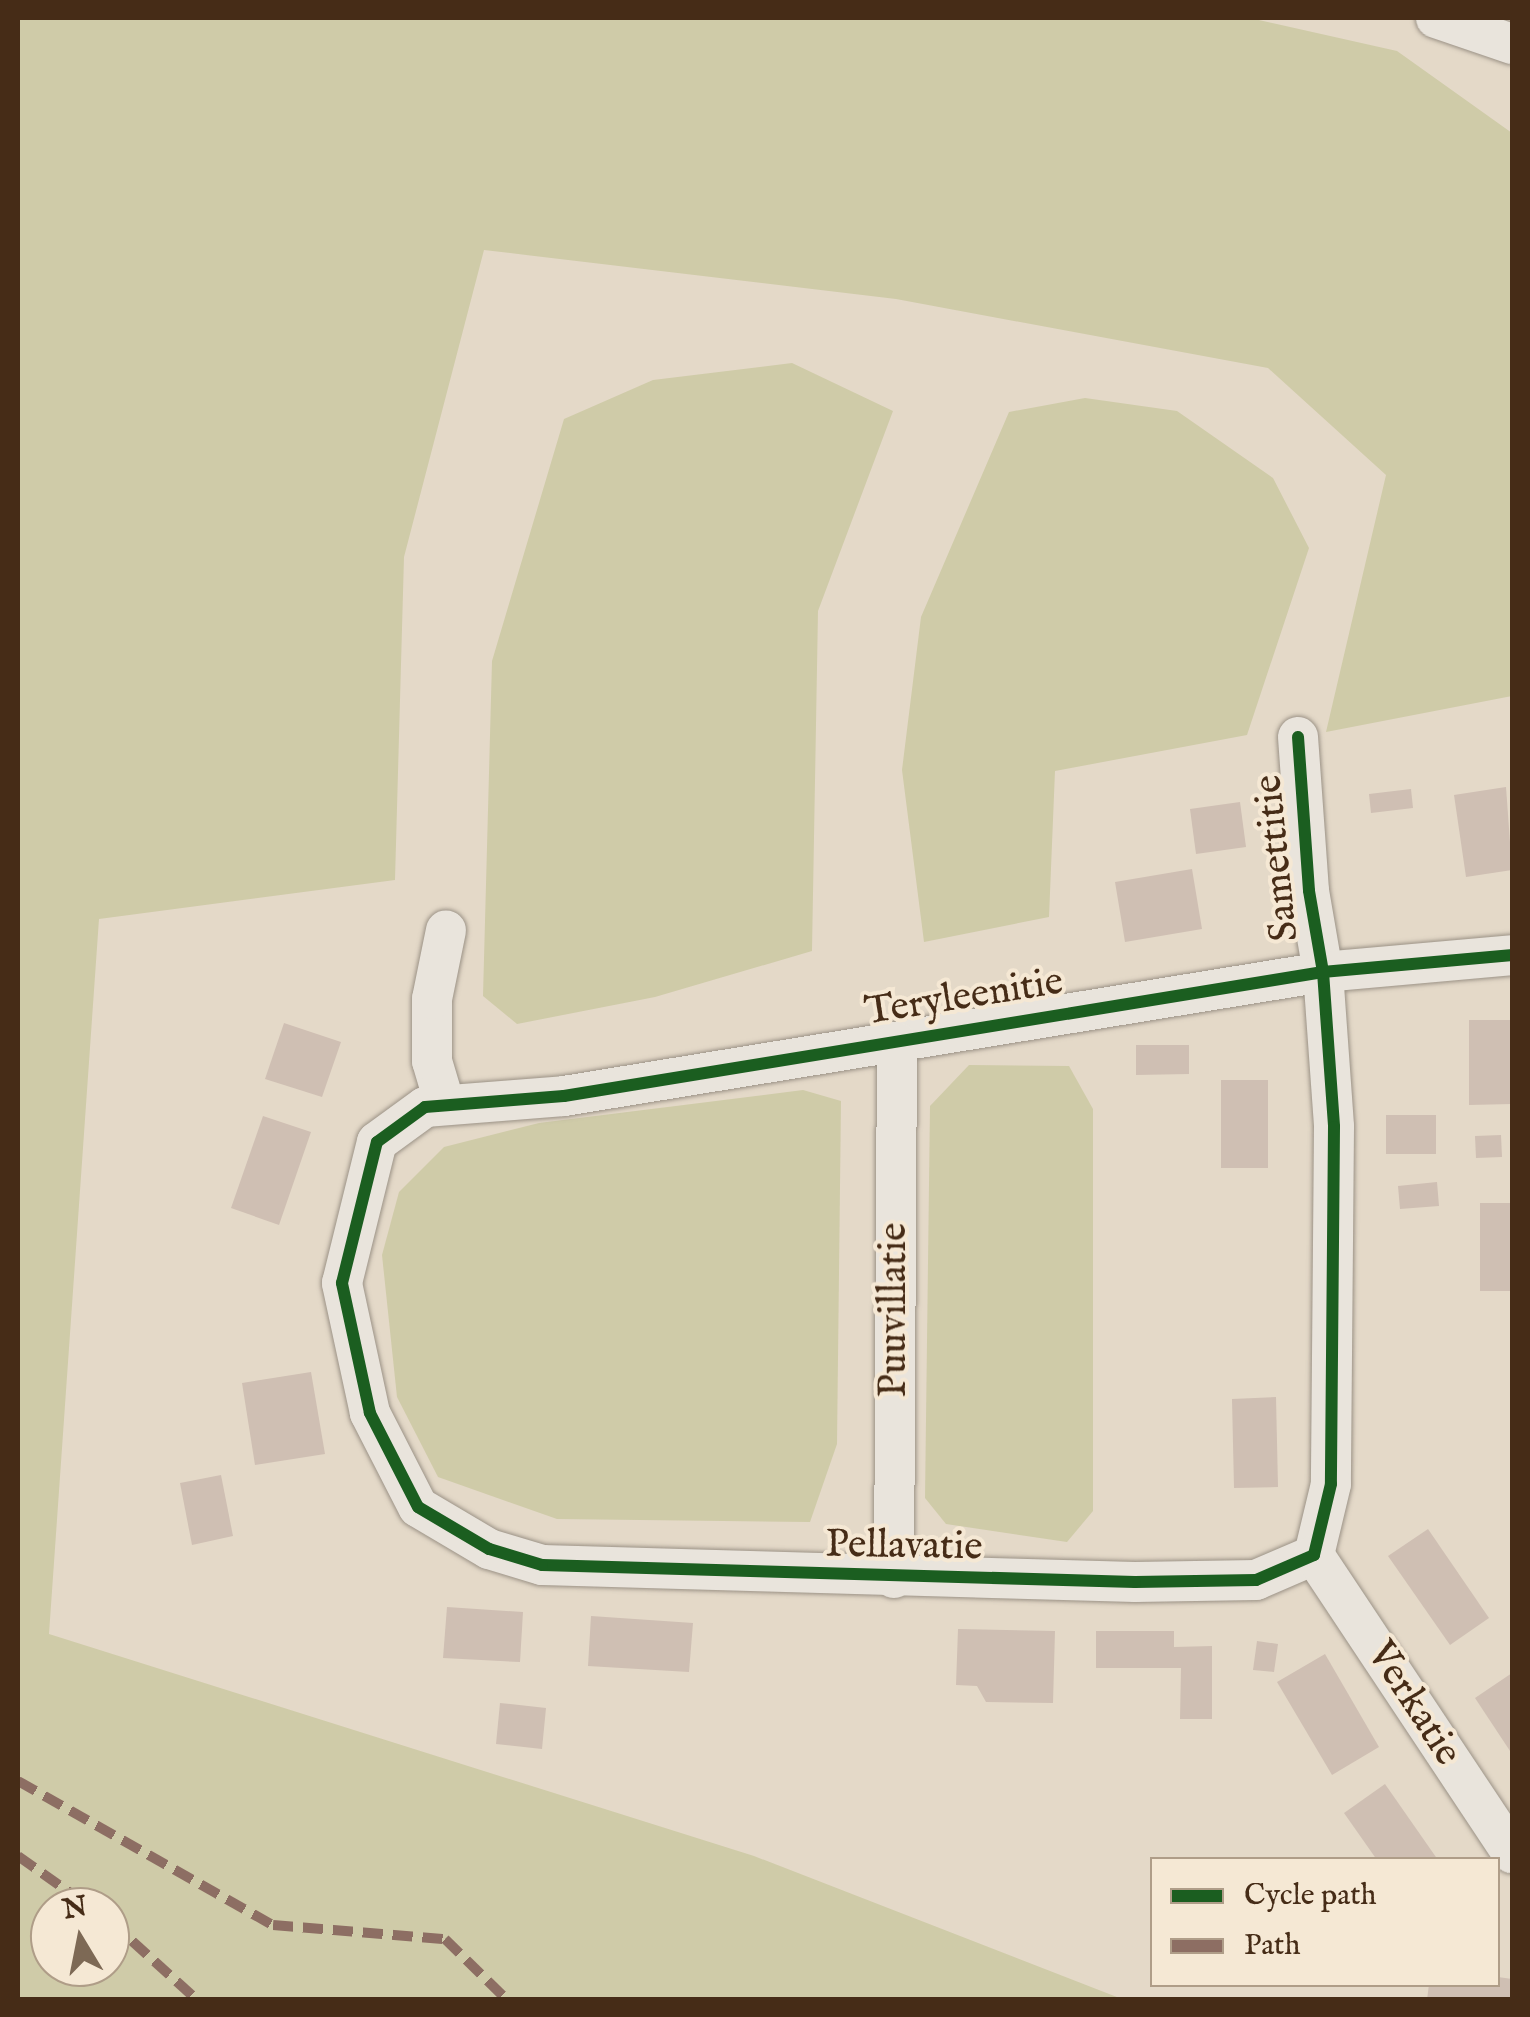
<!DOCTYPE html>
<style>
body{margin:0}
#map{position:relative;width:1530px;height:2017px;overflow:hidden;background:#e4d9c8;font-family:"IM FELL English",serif}
div>[style]{position:absolute}
[style*='--x']{left:calc(var(--x)*1px);top:calc(var(--y)*1px);width:calc(var(--w)*1px);rotate:calc(var(--a)*1deg)}
.green>*{inset:0;background:#cfcba8}
.building>*{inset:0;background:#cfbfb3}
.roads{filter:drop-shadow(0 0 2px #9b9286) drop-shadow(0 0 2px #9b9286)}
.minor>*{height:40px;margin:-20px;padding:0 20px;transform-origin:20px;border-radius:20px;background:#e9e4dc}
.quiet>*{height:10px;margin-top:-5px;transform-origin:0;background:repeating-linear-gradient(90deg,#8d6e63 0 20px,transparent 0 30px)}
.cycleway>*{height:12px;margin:-6px;padding:0 6px;transform-origin:6px;border-radius:6px;background:#1b5e20}
span{translate:-50% -50%;white-space:nowrap;text-align:center;line-height:1.15;-webkit-text-stroke:8px #f5e8d4;paint-order:stroke}
.street-label{font-size:40px;color:#462c17}
.frame{position:absolute;inset:0;border:20px solid #462c17;pointer-events:none}
.legend{position:absolute;left:1150px;top:1857px;width:350px;height:130px;box-sizing:border-box;background:#f5e8d4;border:2px solid #af9d88;margin:0;padding:12px 18px;list-style:none;font-size:30px;color:#462c17}
.legend li{display:flex;align-items:center;gap:20px;height:50px}
.legend b{width:50px;border:2px solid #af9d88}
.north{position:absolute;left:30px;top:1887px;width:100px;height:100px;box-sizing:border-box;background:#f5e8d4;border:2px solid #af9d88;border-radius:50%;rotate:350deg;font-size:28px;font-weight:700;line-height:40px;text-align:center;color:#462c17}
.north::after{content:'';display:block;margin:auto;width:35px;height:45px;background:#7d6955;clip-path:polygon(50% 0,100% 100%,50% 72%,0 100%)}
</style>
<div id="map">
<div class="green">
<i style="clip-path:polygon(evenodd,18px 18px,1250px 18px,1397px 51px,1512px 133px,1512px 696px,1326px 732px,1386px 475px,1268px 368px,896px 299px,484px 250px,404px 557px,395px 880px,99px 919px,49px 1634px,754px 1856px,1122px 1999px,18px 1999px,18px 18px,50px 1907px,110px 1907px,110px 1967px,50px 1967px,50px 1907px)"></i>
<i style="clip-path:polygon(792px 363px,893px 411px,818px 611px,812px 951px,655px 997px,517px 1024px,483px 996px,492px 661px,564px 419px,653px 380px)"></i>
<i style="clip-path:polygon(1085px 398px,1177px 411px,1273px 478px,1309px 548px,1247px 735px,1055px 771px,1049px 917px,924px 942px,902px 770px,921px 617px,1009px 412px)"></i>
<i style="clip-path:polygon(969px 1065px,1069px 1066px,1093px 1109px,1093px 1511px,1067px 1542px,946px 1524px,925px 1498px,930px 1106px)"></i>
<i style="clip-path:polygon(803px 1090px,841px 1101px,837px 1444px,810px 1522px,557px 1519px,438px 1477px,397px 1397px,382px 1255px,399px 1192px,444px 1147px,539px 1123px)"></i>
</div>
<div class="building">
<i style="clip-path:polygon(1506px 787px,1512px 870px,1466px 877px,1454px 795px)"></i>
<i style="clip-path:polygon(1411px 789px,1413px 808px,1371px 813px,1369px 794px)"></i>
<i style="clip-path:polygon(1240px 802px,1246px 847px,1196px 854px,1190px 809px)"></i>
<i style="clip-path:polygon(1192px 869px,1202px 929px,1125px 942px,1115px 882px)"></i>
<i style="clip-path:polygon(1469px 1020px,1512px 1020px,1512px 1104px,1469px 1105px)"></i>
<i style="clip-path:polygon(284px 1023px,341px 1042px,322px 1097px,265px 1079px)"></i>
<i style="clip-path:polygon(1136px 1045px,1189px 1045px,1189px 1074px,1136px 1075px)"></i>
<i style="clip-path:polygon(1221px 1080px,1268px 1080px,1268px 1168px,1221px 1168px)"></i>
<i style="clip-path:polygon(1386px 1115px,1436px 1115px,1436px 1154px,1386px 1154px)"></i>
<i style="clip-path:polygon(263px 1116px,311px 1132px,279px 1225px,231px 1208px)"></i>
<i style="clip-path:polygon(1501px 1135px,1502px 1157px,1476px 1158px,1475px 1136px)"></i>
<i style="clip-path:polygon(1437px 1182px,1439px 1206px,1400px 1209px,1398px 1186px)"></i>
<i style="clip-path:polygon(1480px 1203px,1512px 1203px,1512px 1291px,1480px 1291px)"></i>
<i style="clip-path:polygon(311px 1372px,325px 1454px,255px 1465px,242px 1383px)"></i>
<i style="clip-path:polygon(1276px 1397px,1278px 1487px,1234px 1488px,1232px 1399px)"></i>
<i style="clip-path:polygon(221px 1475px,233px 1536px,192px 1545px,180px 1483px)"></i>
<i style="clip-path:polygon(1428px 1529px,1489px 1618px,1450px 1645px,1388px 1556px)"></i>
<i style="clip-path:polygon(447px 1607px,523px 1612px,520px 1662px,443px 1658px)"></i>
<i style="clip-path:polygon(591px 1616px,693px 1623px,689px 1672px,588px 1666px)"></i>
<i style="clip-path:polygon(958px 1629px,1055px 1631px,1053px 1703px,986px 1702px,977px 1686px,956px 1685px)"></i>
<i style="clip-path:polygon(1096px 1631px,1174px 1631px,1174px 1647px,1212px 1646px,1212px 1719px,1180px 1719px,1181px 1668px,1096px 1668px)"></i>
<i style="clip-path:polygon(1257px 1641px,1278px 1644px,1274px 1672px,1253px 1670px)"></i>
<i style="clip-path:polygon(1325px 1654px,1379px 1747px,1332px 1775px,1277px 1682px)"></i>
<i style="clip-path:polygon(1512px 1673px,1512px 1754px,1475px 1698px)"></i>
<i style="clip-path:polygon(500px 1703px,546px 1708px,542px 1749px,496px 1744px)"></i>
<i style="clip-path:polygon(1385px 1784px,1438px 1860px,1377px 1860px,1344px 1813px)"></i>
<i style="clip-path:polygon(1498px 1977px,1512px 1979px,1512px 2000px,1427px 2000px,1429px 1984px,1498px 1984px)"></i>
</div>
<div class="roads">
<div class="minor">
<i style="--x:1436;--y:18;--w:80;--a:18.9"></i>
<i style="--x:1298;--y:737;--w:154;--a:85.9"></i>
<i style="--x:1309;--y:891;--w:82;--a:80.2"></i>
<i style="--x:1323;--y:972;--w:155;--a:85.9"></i>
<i style="--x:1334;--y:1127;--w:357;--a:90.5"></i>
<i style="--x:1331;--y:1484;--w:73;--a:103.5"></i>
<i style="--x:1314;--y:1555;--w:63;--a:156.7"></i>
<i style="--x:1256;--y:1580;--w:121;--a:179.1"></i>
<i style="--x:1135;--y:1582;--w:593;--a:-178.36"></i>
<i style="--x:542;--y:1565;--w:55;--a:-163.2"></i>
<i style="--x:489;--y:1549;--w:82;--a:-149.4"></i>
<i style="--x:418;--y:1507;--w:106;--a:-117.1"></i>
<i style="--x:370;--y:1413;--w:133;--a:-102.2"></i>
<i style="--x:342;--y:1283;--w:145;--a:-76.1"></i>
<i style="--x:377;--y:1142;--w:59;--a:-36.1"></i>
<i style="--x:425;--y:1107;--w:139;--a:-4.5"></i>
<i style="--x:564;--y:1096;--w:769;--a:-9.28"></i>
<i style="--x:1323;--y:972;--w:190;--a:-5.1"></i>
<i style="--x:445;--y:1105;--w:46;--a:-106.5"></i>
<i style="--x:432;--y:1061;--w:62;--a:-90"></i>
<i style="--x:432;--y:999;--w:70;--a:-78.5"></i>
<i style="--x:1314;--y:1555;--w:358;--a:56.4"></i>
<i style="--x:894;--y:1578;--w:536;--a:-89.68"></i>
</div>
</div>
<div class="quiet">
<i style="--x:18;--y:1781;--w:293;--a:29.5"></i>
<i style="--x:273;--y:1925;--w:173;--a:4.7"></i>
<i style="--x:445;--y:1939;--w:87;--a:44.5"></i>
<i style="--x:18;--y:1856;--w:88;--a:35.3"></i>
<i style="--x:110;--y:1921;--w:118;--a:42.2"></i>
</div>
<div class="cycleway">
<i style="--x:1298;--y:737;--w:154;--a:85.9"></i>
<i style="--x:1309;--y:891;--w:82;--a:80.2"></i>
<i style="--x:1323;--y:972;--w:155;--a:85.9"></i>
<i style="--x:1334;--y:1127;--w:357;--a:90.5"></i>
<i style="--x:1331;--y:1484;--w:73;--a:103.5"></i>
<i style="--x:1314;--y:1555;--w:63;--a:156.7"></i>
<i style="--x:1256;--y:1580;--w:121;--a:179.1"></i>
<i style="--x:1135;--y:1582;--w:593;--a:-178.36"></i>
<i style="--x:542;--y:1565;--w:55;--a:-163.2"></i>
<i style="--x:489;--y:1549;--w:82;--a:-149.4"></i>
<i style="--x:418;--y:1507;--w:106;--a:-117.1"></i>
<i style="--x:370;--y:1413;--w:133;--a:-102.2"></i>
<i style="--x:342;--y:1283;--w:145;--a:-76.1"></i>
<i style="--x:377;--y:1142;--w:59;--a:-36.1"></i>
<i style="--x:425;--y:1107;--w:139;--a:-4.5"></i>
<i style="--x:564;--y:1096;--w:769;--a:-9.28"></i>
<i style="--x:1323;--y:972;--w:190;--a:-5.1"></i>
</div>
<div class="street-label">
<span style="left:1278px;top:858px;rotate:-96deg">Samettitie</span>
<span style="left:964px;top:998px;rotate:-9deg">Teryleenitie</span>
<span style="left:895px;top:1310px;rotate:-90deg">Puuvillatie</span>
<span style="left:904px;top:1547px;rotate:1deg">Pellavatie</span>
<span style="left:1413px;top:1704px;rotate:57deg">Verkatie</span>
</div>
<div class="frame"></div>
<ul class="legend">
<li><b style="height:12px;background:#1b5e20"></b>Cycle path</li>
<li><b style="height:12px;background:#8d6e63"></b>Path</li>
</ul>
<div class="north">N</div>
</div>
